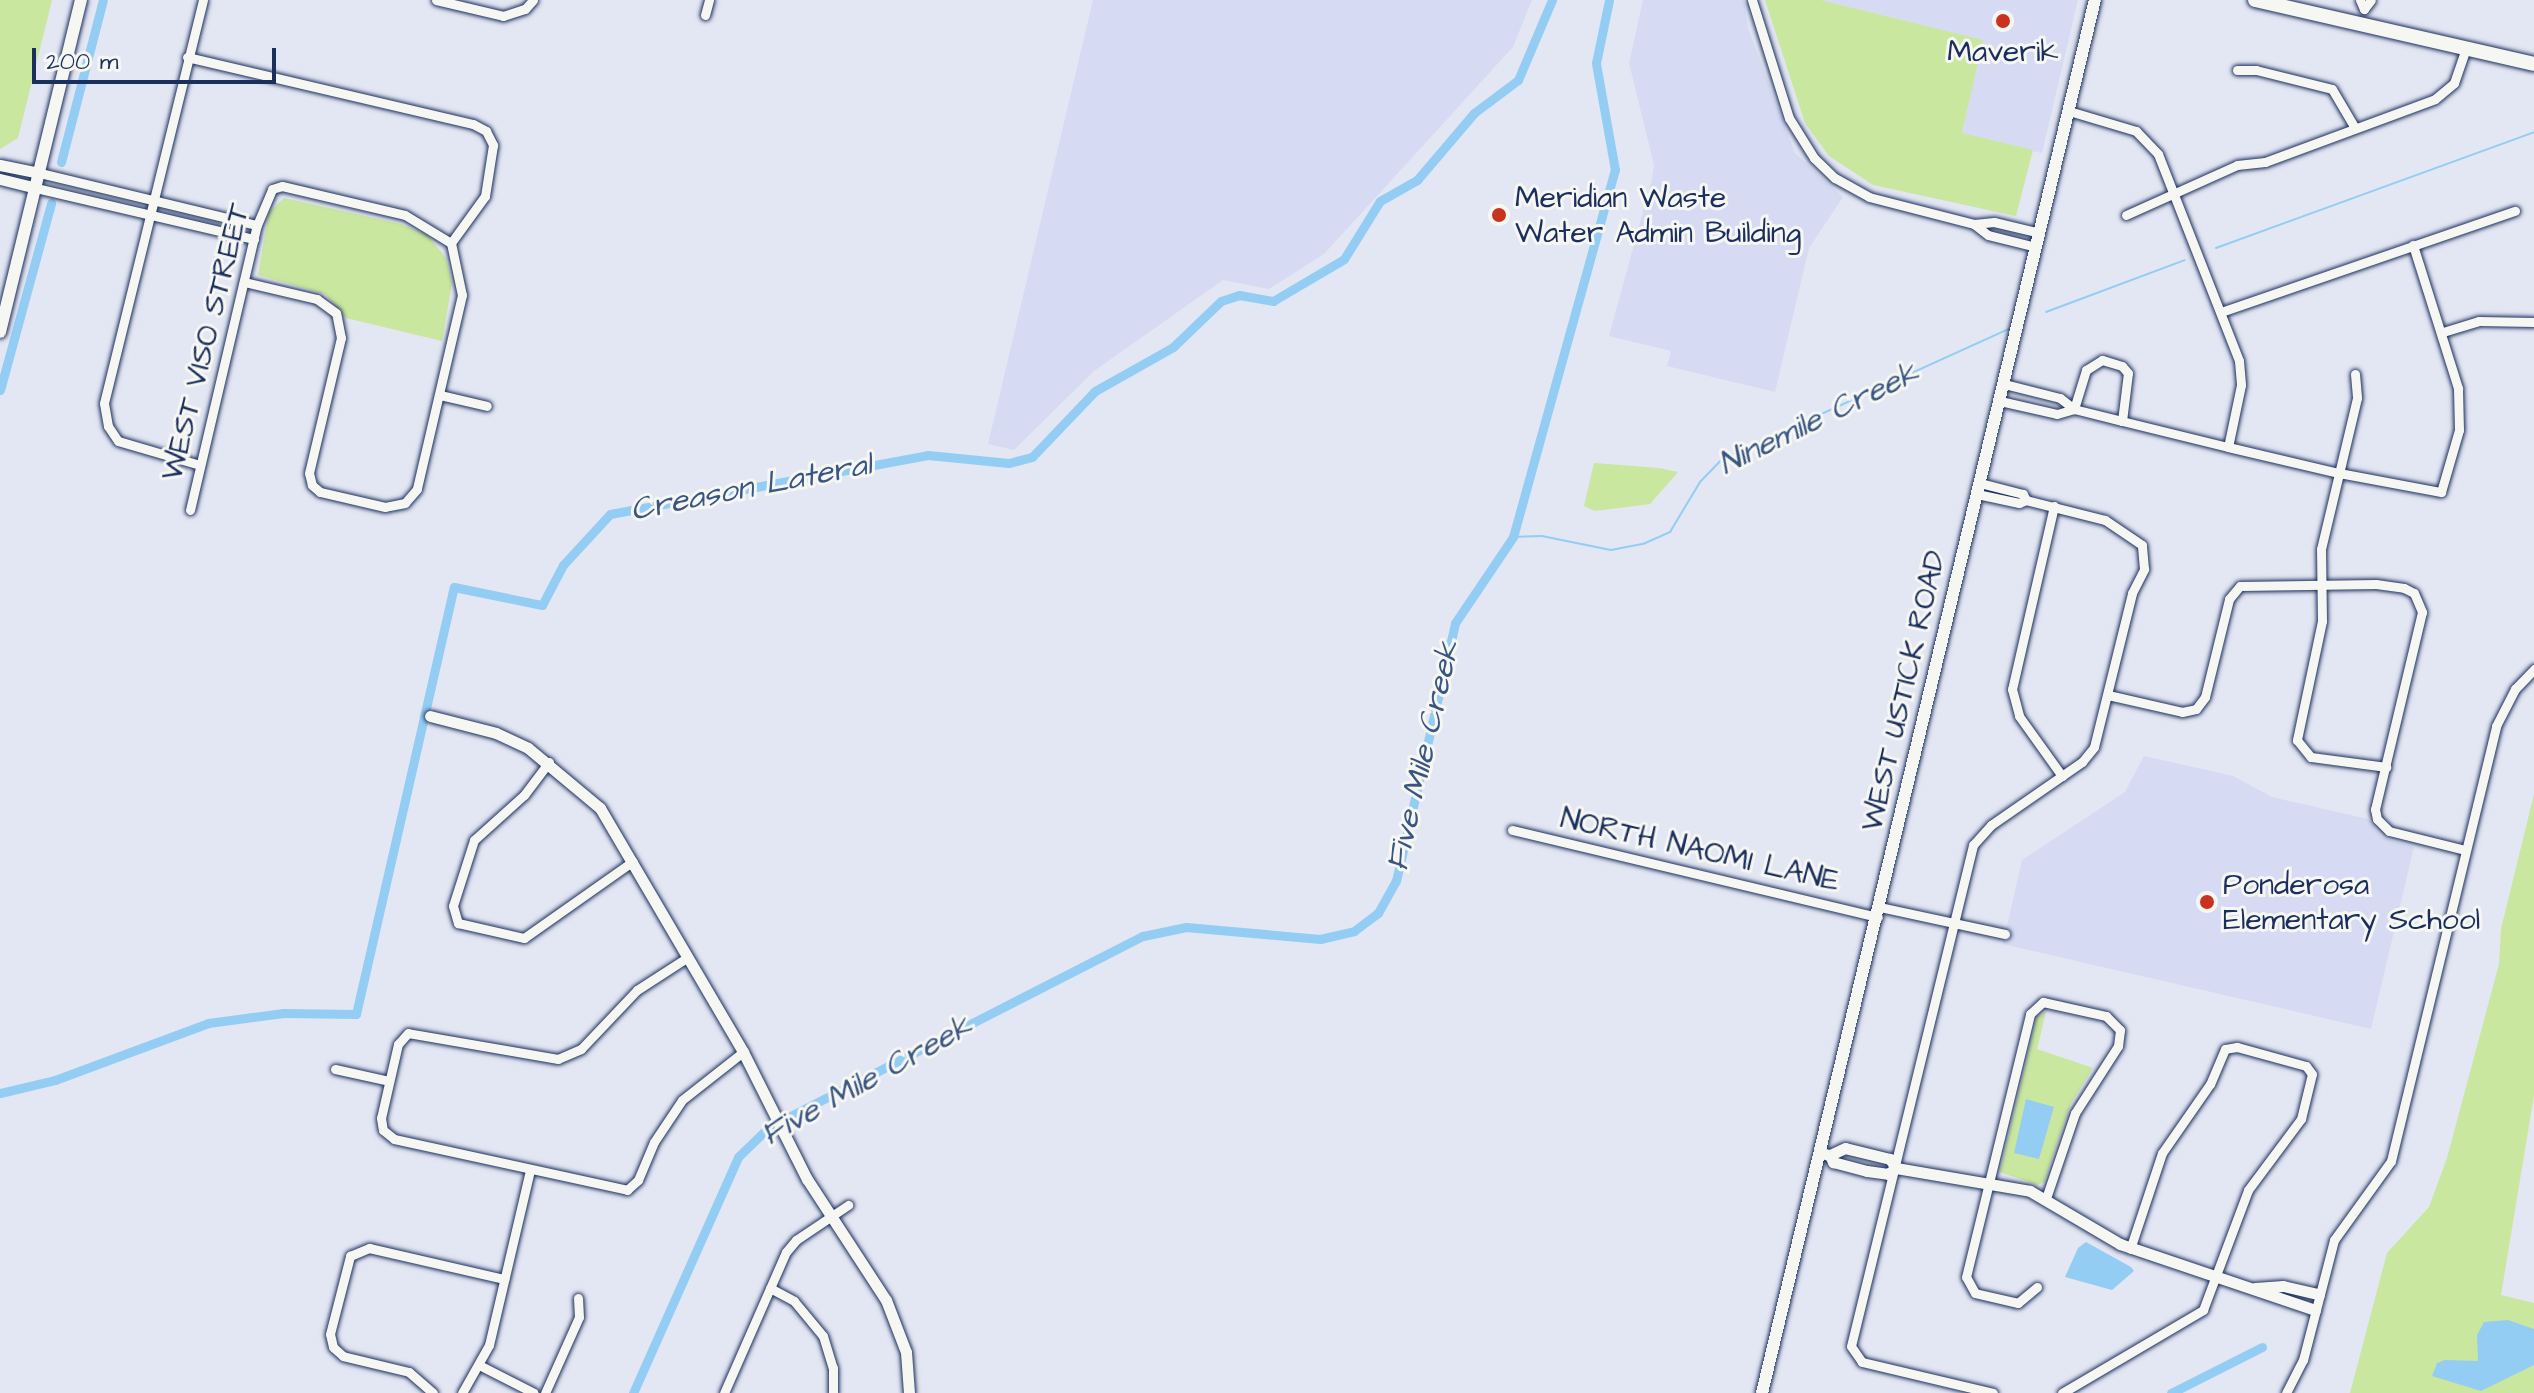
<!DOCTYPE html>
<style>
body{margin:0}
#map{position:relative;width:2534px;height:1393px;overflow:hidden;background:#e3e6f3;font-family:"Architects Daughter",sans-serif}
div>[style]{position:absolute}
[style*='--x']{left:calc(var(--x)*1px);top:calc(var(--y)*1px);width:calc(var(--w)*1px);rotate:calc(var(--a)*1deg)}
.built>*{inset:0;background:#d6dbf3}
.green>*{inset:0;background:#c9e79e}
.water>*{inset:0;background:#94cdf3}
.stream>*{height:2px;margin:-1px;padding:0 1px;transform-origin:1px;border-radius:1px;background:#94cdf3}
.canal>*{height:9px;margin:-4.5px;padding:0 4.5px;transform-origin:4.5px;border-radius:4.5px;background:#94cdf3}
.roads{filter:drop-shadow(0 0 2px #1b2f5e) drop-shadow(0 0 2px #1b2f5e)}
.minor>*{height:9px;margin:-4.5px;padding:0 4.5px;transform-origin:4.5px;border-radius:4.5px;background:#f6f6f2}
.tertiary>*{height:11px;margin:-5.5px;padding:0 5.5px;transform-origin:5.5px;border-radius:5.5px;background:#f6f6f2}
.secondary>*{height:12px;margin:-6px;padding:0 6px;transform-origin:6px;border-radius:6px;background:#f6f6f2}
.primary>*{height:14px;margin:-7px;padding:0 7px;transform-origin:7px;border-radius:7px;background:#f6f6f2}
.dots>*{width:22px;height:22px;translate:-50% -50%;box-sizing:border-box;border:4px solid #f6f6f2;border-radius:50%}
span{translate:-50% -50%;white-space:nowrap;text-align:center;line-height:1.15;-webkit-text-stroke:6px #f6f6f2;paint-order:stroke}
.poi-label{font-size:30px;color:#1b2f5e}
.left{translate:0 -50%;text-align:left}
.street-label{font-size:30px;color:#1b2f5e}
.water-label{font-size:32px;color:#395683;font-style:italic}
.scale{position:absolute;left:32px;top:48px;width:244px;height:36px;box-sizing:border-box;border:4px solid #1b2f5e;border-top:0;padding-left:10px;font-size:24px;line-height:28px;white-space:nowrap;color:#1b2f5e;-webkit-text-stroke:6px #f6f6f2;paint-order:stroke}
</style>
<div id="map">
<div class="built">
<i style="clip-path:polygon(1093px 0,1532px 0,1513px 47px,1324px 254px,1269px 289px,1223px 280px,1094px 371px,1014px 450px,988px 444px)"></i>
<i style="clip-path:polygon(1643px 0,1744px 0,1748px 28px,1795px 153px,1843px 197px,1809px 248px,1775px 392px,1667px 366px,1671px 351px,1609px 336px,1652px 179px,1654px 165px,1629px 63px)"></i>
<i style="clip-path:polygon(1821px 0,2078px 0,2042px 153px,1962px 134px,1982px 40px)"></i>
<i style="clip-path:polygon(2144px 756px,2233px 776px,2272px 797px,2368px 819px,2381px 837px,2414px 847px,2371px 1029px,2003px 944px,2022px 860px,2125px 792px)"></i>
</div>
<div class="green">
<i style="clip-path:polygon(0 0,52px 0,18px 138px,0 149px)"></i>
<i style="clip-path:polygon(1765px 0,1821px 0,1983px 40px,1962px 133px,2033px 150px,2016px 216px,1873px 185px,1829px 156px,1805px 123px)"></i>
<i style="clip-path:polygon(284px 198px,401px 224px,427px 235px,446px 258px,452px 283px,442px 341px,346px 318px,325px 294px,258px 275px,269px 212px)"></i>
<i style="clip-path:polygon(1594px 463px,1659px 468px,1678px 472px,1650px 504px,1595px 511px,1584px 506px)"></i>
<i style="clip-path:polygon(2534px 794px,2534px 1095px,2501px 1295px,2534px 1303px,2534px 1393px,2350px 1393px,2387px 1253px,2429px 1207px,2447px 1158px,2499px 964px,2501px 929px)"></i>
<i style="clip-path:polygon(2046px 1012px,2037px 1049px,2093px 1068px,2070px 1105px,2044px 1182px,2037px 1185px,2000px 1172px,2037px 1017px)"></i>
</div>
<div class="water">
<i style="clip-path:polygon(2026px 1099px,2054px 1107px,2039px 1159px,2014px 1153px)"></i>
<i style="clip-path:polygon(2086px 1242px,2131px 1267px,2134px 1271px,2112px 1290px,2065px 1277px,2078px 1248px)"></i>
<i style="clip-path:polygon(2508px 1320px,2534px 1329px,2534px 1365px,2481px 1391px,2432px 1376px,2437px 1363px,2445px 1360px,2478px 1361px,2477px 1335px,2484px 1322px)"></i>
</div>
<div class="stream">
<i style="--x:2216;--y:248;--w:338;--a:-20"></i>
<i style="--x:2046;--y:312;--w:148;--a:-20.5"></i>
<i style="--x:1513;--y:537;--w:29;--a:-2"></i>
<i style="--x:1542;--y:536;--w:70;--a:11.5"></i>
<i style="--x:1611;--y:550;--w:33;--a:-11"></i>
<i style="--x:1643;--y:544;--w:30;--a:-24"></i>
<i style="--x:1670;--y:532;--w:58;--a:-59"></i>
<i style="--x:1700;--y:482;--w:32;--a:-46"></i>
<i style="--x:1722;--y:459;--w:315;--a:-24.4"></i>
</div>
<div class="canal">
<i style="--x:61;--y:162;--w:167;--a:-75.5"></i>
<i style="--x:0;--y:390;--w:194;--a:-74.7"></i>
<i style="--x:0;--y:1093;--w:57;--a:-13.3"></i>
<i style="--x:55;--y:1080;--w:163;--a:-20.4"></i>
<i style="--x:208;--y:1023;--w:76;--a:-7.6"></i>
<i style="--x:283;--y:1013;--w:73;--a:0.8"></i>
<i style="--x:356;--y:1014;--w:438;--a:-77.1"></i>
<i style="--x:454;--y:587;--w:90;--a:11.6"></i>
<i style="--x:542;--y:605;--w:45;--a:-62.3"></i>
<i style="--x:563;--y:565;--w:69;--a:-47.3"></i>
<i style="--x:610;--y:514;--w:323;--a:-10.5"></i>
<i style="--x:928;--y:455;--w:81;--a:5.6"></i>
<i style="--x:1009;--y:463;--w:24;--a:-15"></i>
<i style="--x:1032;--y:457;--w:91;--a:-46.3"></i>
<i style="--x:1095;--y:391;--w:90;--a:-29.4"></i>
<i style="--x:1173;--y:347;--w:66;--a:-43.8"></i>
<i style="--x:1221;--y:301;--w:19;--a:-18"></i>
<i style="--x:1239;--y:295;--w:35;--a:10"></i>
<i style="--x:1273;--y:301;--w:82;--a:-30.6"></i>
<i style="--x:1344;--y:259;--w:68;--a:-58.2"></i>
<i style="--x:1380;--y:201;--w:43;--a:-29.6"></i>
<i style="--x:1417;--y:180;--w:88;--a:-49.6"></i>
<i style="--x:1474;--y:113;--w:55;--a:-36.9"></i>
<i style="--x:1518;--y:80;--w:87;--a:-67"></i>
<i style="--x:633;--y:1393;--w:258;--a:-66"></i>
<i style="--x:738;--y:1157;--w:43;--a:-44.1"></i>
<i style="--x:769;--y:1127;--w:420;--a:-27.1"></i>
<i style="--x:1143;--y:936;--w:44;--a:-11.8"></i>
<i style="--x:1186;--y:927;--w:135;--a:5.1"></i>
<i style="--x:1320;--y:939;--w:35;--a:-13"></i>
<i style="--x:1354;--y:931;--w:30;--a:-37"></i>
<i style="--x:1378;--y:913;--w:37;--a:-61"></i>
<i style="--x:1396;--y:881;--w:265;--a:-77.1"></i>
<i style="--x:1455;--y:623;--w:104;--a:-56"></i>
<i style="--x:1513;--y:537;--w:381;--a:-74.5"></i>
<i style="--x:1615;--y:170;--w:109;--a:-100.1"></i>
<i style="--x:1596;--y:63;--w:64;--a:-78.3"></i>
<i style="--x:2171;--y:1393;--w:102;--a:-26.8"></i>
</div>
<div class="roads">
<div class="minor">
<i style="--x:436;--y:0;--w:69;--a:13.4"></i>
<i style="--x:503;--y:16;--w:23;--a:-18"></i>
<i style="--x:525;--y:9;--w:12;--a:-48"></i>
<i style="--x:1752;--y:0;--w:124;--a:72.6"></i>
<i style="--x:1789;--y:118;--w:47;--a:58"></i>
<i style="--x:1814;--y:158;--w:29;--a:44"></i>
<i style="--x:1835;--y:178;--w:39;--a:29"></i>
<i style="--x:1869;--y:197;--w:108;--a:14.4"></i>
<i style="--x:2360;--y:0;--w:10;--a:66"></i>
<i style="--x:2364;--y:9;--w:11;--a:-52"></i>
<i style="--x:705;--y:15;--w:16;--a:-75"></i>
<i style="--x:187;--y:57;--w:294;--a:13.2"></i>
<i style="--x:473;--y:124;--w:15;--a:28"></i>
<i style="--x:486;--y:131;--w:16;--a:63"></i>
<i style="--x:493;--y:145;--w:52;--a:98.9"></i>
<i style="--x:485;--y:196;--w:58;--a:125.9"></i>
<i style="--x:451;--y:243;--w:53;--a:78.1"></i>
<i style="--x:462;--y:295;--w:199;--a:103.1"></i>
<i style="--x:417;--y:489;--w:18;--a:131"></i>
<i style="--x:405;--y:503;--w:20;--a:169"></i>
<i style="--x:385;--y:507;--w:67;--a:-167"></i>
<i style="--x:320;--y:492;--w:11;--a:-139"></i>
<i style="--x:312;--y:485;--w:12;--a:-104"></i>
<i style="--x:309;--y:473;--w:139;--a:-76.7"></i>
<i style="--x:341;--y:338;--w:25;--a:-101"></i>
<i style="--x:336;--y:313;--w:24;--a:-144"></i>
<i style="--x:317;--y:299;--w:75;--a:-166.9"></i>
<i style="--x:2237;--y:70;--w:19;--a:0"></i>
<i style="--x:2256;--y:70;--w:78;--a:14"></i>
<i style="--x:2332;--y:89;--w:45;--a:59.5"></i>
<i style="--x:2069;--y:111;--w:70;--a:16.6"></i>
<i style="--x:2136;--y:131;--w:32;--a:46"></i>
<i style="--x:2158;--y:154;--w:222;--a:68.6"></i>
<i style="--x:2239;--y:361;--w:24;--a:85"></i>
<i style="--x:2241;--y:385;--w:63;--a:101.8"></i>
<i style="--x:40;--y:173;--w:223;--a:13.5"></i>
<i style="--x:36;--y:188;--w:224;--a:13.2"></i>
<i style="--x:2126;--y:215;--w:122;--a:-24.2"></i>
<i style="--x:2237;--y:165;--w:28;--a:-6"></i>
<i style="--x:2265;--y:162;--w:181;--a:-20.3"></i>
<i style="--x:2435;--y:99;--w:25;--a:-40"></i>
<i style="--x:2454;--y:83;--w:36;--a:-71"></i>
<i style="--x:2036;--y:247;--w:49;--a:-166"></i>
<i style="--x:1988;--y:235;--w:18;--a:-142"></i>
<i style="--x:1974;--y:224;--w:20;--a:-6"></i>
<i style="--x:1994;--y:222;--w:47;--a:13.4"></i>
<i style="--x:2221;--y:312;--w:311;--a:-19"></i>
<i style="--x:2443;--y:332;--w:38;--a:-17"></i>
<i style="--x:2479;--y:321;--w:55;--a:1"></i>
<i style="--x:2355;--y:374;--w:24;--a:85"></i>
<i style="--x:2357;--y:398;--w:155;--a:103.4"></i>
<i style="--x:2321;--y:549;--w:72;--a:89.2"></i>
<i style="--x:2322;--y:621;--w:122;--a:101.9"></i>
<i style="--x:2297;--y:740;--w:22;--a:51"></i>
<i style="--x:2311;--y:757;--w:76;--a:7.6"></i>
<i style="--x:440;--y:395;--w:48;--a:13.2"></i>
<i style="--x:2000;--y:401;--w:58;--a:12.8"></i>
<i style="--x:2057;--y:414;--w:18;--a:-16"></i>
<i style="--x:2074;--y:409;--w:18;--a:-142"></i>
<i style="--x:2060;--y:398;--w:58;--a:-166"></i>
<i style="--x:2122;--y:421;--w:48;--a:-82.9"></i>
<i style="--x:2128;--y:373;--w:9;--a:-131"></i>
<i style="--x:2122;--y:366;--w:21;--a:-163"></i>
<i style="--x:2102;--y:360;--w:19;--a:148"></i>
<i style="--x:2086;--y:370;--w:41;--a:107.1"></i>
<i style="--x:2074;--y:409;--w:49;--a:14"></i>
<i style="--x:2122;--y:421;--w:109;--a:13.8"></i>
<i style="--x:2228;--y:447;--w:114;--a:13.2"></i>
<i style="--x:2339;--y:473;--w:104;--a:10.6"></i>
<i style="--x:2441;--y:492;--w:65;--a:-73.8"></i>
<i style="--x:2459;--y:430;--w:42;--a:-91.4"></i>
<i style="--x:2458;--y:388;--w:150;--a:-107.5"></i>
<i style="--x:200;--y:465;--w:85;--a:-163.7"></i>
<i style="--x:118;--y:441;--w:18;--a:-124"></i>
<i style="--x:108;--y:426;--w:23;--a:-100"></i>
<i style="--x:104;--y:403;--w:415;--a:-76.2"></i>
<i style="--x:1977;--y:494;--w:43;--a:12.1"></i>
<i style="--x:2019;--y:503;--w:8;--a:-23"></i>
<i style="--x:2026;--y:500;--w:7;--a:-117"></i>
<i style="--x:2023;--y:494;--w:44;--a:-165.7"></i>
<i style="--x:2054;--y:506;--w:188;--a:102.9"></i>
<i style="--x:2012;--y:689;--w:28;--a:75"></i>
<i style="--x:2019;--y:716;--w:74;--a:54.4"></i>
<i style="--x:190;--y:510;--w:293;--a:-76.8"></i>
<i style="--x:257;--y:225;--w:39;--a:-67"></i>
<i style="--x:272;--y:189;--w:10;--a:-17"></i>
<i style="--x:282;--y:186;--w:126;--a:13.3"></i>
<i style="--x:405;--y:215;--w:54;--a:31.3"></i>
<i style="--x:2108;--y:695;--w:76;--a:12.9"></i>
<i style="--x:2182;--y:712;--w:14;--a:-12"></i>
<i style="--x:2196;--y:709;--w:15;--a:-53"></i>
<i style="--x:2205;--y:697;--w:101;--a:-76.2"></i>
<i style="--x:2229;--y:599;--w:17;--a:-50"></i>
<i style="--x:2240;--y:586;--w:136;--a:-0.8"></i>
<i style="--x:2376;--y:584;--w:28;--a:8"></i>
<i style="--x:2404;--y:588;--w:11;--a:27"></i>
<i style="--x:2414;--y:593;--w:21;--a:67"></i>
<i style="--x:2422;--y:612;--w:203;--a:103.4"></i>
<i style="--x:2375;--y:809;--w:10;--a:79"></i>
<i style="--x:2377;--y:819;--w:17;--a:45"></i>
<i style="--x:2389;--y:831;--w:78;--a:14"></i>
<i style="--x:549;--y:762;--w:41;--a:127.1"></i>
<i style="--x:524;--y:795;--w:67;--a:138"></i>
<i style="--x:474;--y:840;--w:69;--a:107.7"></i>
<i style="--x:453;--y:906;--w:18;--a:74"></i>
<i style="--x:458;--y:923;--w:68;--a:12.8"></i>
<i style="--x:524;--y:938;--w:133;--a:-35.2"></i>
<i style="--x:1512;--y:830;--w:376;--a:13.4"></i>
<i style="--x:1880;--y:907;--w:128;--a:12.2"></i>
<i style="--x:688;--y:957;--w:61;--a:147.1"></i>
<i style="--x:637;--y:990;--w:81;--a:133.5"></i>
<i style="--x:581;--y:1049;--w:25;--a:157"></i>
<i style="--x:558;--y:1059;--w:152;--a:-170.2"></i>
<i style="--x:408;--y:1033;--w:15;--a:132"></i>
<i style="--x:398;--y:1044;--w:76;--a:102.9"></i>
<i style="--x:381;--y:1118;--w:12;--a:81"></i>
<i style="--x:383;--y:1130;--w:14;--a:39"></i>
<i style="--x:394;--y:1139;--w:239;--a:12.3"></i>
<i style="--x:627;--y:1190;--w:15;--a:-42"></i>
<i style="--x:638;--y:1180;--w:41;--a:-67.2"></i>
<i style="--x:654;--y:1142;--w:50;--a:-56.3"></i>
<i style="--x:682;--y:1100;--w:78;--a:-38.2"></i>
<i style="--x:335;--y:1069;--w:55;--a:12.5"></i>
<i style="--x:2037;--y:1287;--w:25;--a:140"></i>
<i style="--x:2018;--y:1303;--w:44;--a:-166.9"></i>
<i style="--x:1975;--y:1293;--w:18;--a:-119"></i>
<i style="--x:1966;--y:1277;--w:271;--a:-76.3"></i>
<i style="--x:2030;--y:1014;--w:18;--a:-43"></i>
<i style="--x:2043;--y:1002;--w:65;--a:12.5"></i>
<i style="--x:2106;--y:1016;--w:20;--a:45"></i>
<i style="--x:2120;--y:1030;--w:16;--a:97"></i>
<i style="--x:2118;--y:1046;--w:80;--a:122.7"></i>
<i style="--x:2075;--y:1113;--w:90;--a:108.8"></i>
<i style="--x:770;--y:1288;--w:27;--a:28"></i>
<i style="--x:794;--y:1301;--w:45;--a:50.4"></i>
<i style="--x:823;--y:1336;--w:34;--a:73"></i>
<i style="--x:833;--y:1368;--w:25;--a:90"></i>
<i style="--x:481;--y:1366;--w:59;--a:27"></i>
<i style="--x:433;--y:1393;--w:32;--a:-139"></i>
<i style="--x:409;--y:1372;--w:68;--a:-166.4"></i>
<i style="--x:343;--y:1356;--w:13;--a:-138"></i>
<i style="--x:333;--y:1347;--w:13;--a:-103"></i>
<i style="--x:330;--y:1334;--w:81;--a:-75.6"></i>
<i style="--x:350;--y:1256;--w:21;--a:-23"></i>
<i style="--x:369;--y:1248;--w:139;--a:12.9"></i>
<i style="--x:462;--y:1393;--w:55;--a:-60.6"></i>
<i style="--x:489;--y:1345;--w:180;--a:-76.8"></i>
<i style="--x:545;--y:1393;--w:83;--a:-65.9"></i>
<i style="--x:579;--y:1317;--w:19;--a:-93"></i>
<i style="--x:724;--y:1393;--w:154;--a:-66.3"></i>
<i style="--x:786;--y:1252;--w:16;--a:-50"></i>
<i style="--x:796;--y:1240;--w:63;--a:-33.9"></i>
<i style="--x:1993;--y:1393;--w:135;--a:-166.7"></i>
<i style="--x:1862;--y:1362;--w:19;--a:-125"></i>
<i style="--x:1851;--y:1346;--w:516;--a:-76.31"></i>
<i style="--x:1973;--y:845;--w:27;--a:-48"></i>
<i style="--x:1991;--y:825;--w:111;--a:-34.7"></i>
<i style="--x:2082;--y:762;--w:19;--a:-51"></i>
<i style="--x:2094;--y:747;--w:159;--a:-76.1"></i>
<i style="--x:2132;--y:593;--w:27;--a:-63"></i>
<i style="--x:2144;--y:569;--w:24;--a:-95"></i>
<i style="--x:2142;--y:545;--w:45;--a:-146"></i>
<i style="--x:2105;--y:520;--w:81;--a:-165.8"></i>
<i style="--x:2062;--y:1393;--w:164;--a:-30.5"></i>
<i style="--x:2203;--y:1310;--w:128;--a:-69.4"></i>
<i style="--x:2248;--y:1190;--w:89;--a:-53.3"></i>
<i style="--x:2301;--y:1119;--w:46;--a:-76.3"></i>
<i style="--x:2312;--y:1074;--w:10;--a:-127"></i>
<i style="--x:2306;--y:1066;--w:72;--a:-164.6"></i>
<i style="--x:2237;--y:1047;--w:12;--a:171"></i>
<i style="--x:2225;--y:1049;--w:38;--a:113"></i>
<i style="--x:2210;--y:1084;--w:84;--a:124.8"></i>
<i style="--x:2162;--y:1153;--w:101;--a:108.4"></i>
<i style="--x:2286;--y:1393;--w:37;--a:-63"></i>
<i style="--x:2303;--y:1360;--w:124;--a:-75.5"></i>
<i style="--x:2334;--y:1240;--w:97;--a:-54.2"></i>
<i style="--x:2391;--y:1161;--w:447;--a:-76.4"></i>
<i style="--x:2496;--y:726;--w:42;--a:-62.8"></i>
<i style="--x:2515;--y:689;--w:28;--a:-46"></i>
</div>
<div class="tertiary">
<i style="--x:0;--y:165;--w:41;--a:11.3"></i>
<i style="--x:0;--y:179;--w:37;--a:14"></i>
<i style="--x:430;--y:716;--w:68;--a:14.4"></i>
<i style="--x:496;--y:733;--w:35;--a:25"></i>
<i style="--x:528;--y:748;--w:94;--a:39.8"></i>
<i style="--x:600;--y:808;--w:283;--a:59.6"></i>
<i style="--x:743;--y:1052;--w:142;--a:63.3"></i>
<i style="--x:807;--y:1179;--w:145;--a:56.9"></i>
<i style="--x:886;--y:1300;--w:56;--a:69"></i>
<i style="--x:906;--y:1352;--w:41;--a:85.8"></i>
<i style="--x:1821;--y:1153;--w:9;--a:13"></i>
<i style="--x:1830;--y:1155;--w:8;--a:67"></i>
<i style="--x:1833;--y:1162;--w:35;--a:15"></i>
<i style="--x:1867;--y:1171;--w:21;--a:8"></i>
<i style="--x:1888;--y:1174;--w:10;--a:-37"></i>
<i style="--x:1896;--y:1168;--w:11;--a:-124"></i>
<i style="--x:1890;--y:1159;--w:46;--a:-166.3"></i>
<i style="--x:1845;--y:1148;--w:17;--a:155"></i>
<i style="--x:1896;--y:1168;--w:136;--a:9.7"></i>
<i style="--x:2030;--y:1191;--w:104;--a:30.5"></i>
<i style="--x:2120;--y:1244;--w:206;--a:18.7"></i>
<i style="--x:2255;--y:1288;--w:28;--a:-4"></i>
<i style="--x:2283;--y:1286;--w:37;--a:13"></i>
</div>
<div class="secondary">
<i style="--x:0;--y:332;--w:342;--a:-76.3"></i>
<i style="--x:1762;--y:1393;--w:1432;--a:-76.56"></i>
</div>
<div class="primary">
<i style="--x:2255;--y:0;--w:286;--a:12.9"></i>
</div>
</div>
<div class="dots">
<i style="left:2003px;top:21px;background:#c8321e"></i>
<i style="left:1499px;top:215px;background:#c8321e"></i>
<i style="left:2207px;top:902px;background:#c8321e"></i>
</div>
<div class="poi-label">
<span style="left:2003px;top:52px">Maverik</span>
<span class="left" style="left:1515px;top:215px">Meridian Waste<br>Water Admin Building</span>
<span class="left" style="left:2223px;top:902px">Ponderosa<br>Elementary School</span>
</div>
<div class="street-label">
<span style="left:206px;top:342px;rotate:-76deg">WEST VISO STREET</span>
<span style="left:1904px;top:691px;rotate:-77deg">WEST USTICK ROAD</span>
<span style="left:1700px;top:850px;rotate:13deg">NORTH NAOMI LANE</span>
</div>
<div class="water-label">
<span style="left:1819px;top:419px;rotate:-26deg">Ninemile Creek</span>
<span style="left:751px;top:488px;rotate:-11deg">Creason Lateral</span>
<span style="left:1424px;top:756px;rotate:-77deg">Five Mile Creek</span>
<span style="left:867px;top:1081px;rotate:-29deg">Five Mile Creek</span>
</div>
<div class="scale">200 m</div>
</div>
